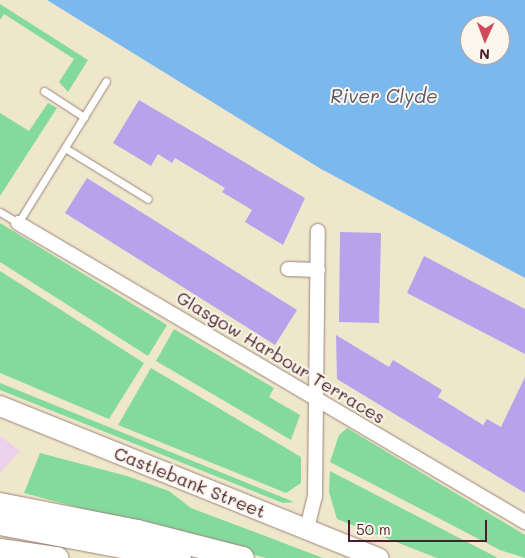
<!DOCTYPE html>
<style>
body{margin:0}
#map{position:relative;width:525px;height:558px;overflow:hidden;background:#efe7cb;font-family:Mali,sans-serif}
div>[style]{position:absolute}
[style*='--x']{left:calc(var(--x)*1px);top:calc(var(--y)*1px);width:calc(var(--w)*1px);rotate:calc(var(--a)*1deg)}
.built>*{inset:0;background:#ebd1eb}
.green>*{inset:0;background:#84da9d}
.water>*{inset:0;background:#7bb8ee}
.building>*{inset:0;background:#b8a2eb}
.roads{filter:drop-shadow(0 0 1px #9c837b) drop-shadow(0 0 1px #9c837b)}
.lane>*{height:7px;margin:-3.5px;padding:0 3.5px;transform-origin:3.5px;border-radius:3.5px;background:#fff}
.street>*{height:14px;margin:-7px;padding:0 7px;transform-origin:7px;border-radius:7px;background:#fff}
.secondary>*{height:20px;margin:-10px;padding:0 10px;transform-origin:10px;border-radius:10px;background:#fff}
.primary>*{height:22px;margin:-11px;padding:0 11px;transform-origin:11px;border-radius:11px;background:#fff}
span{translate:-50% -50%;white-space:nowrap;text-align:center;line-height:1.15;-webkit-text-stroke:4px #fbf7ec;paint-order:stroke}
.street-label{font-size:18px;color:#4a1f2b}
.water-label{font-size:19px;color:#5b556f;font-style:italic}
.north{position:absolute;left:460px;top:15px;width:50px;height:50px;box-sizing:border-box;background:#fbf7ec;border:1px solid #b4a19f;border-radius:50%;rotate:182deg;font-size:14px;font-weight:700;line-height:20px;text-align:center;color:#4a1f2b}
.north::after{content:'';display:block;margin:auto;width:18px;height:22px;background:#d1495b;clip-path:polygon(50% 0,100% 100%,50% 72%,0 100%)}
.scale{position:absolute;left:348px;top:520px;width:139px;height:22px;box-sizing:border-box;border:2px solid #4a1f2b;border-top:0;padding-left:6px;font-size:15px;line-height:18px;white-space:nowrap;color:#4a1f2b;-webkit-text-stroke:4px #fbf7ec;paint-order:stroke}
</style>
<div id="map">
<div class="built">
<i style="clip-path:polygon(0 436px,20px 451px,0 473px)"></i>
</div>
<div class="green">
<i style="clip-path:polygon(0 4px,88px 60px,68px 92px,59px 82px,74px 59px,4px 14px,0 20px)"></i>
<i style="clip-path:polygon(48px 103px,57px 108px,0 196px,0 113px,29px 131px)"></i>
<i style="clip-path:polygon(0 223px,167px 325px,148px 356px,0 262px)"></i>
<i style="clip-path:polygon(0 271px,144px 363px,109px 419px,0 373px)"></i>
<i style="clip-path:polygon(174px 329px,274px 388px,269px 397px,300px 415px,291px 440px,156px 361px)"></i>
<i style="clip-path:polygon(151px 368px,301px 457px,301px 483px,286px 493px,118px 425px)"></i>
<i style="clip-path:polygon(0 383px,294px 502px,283px 503px,0 390px)"></i>
<i style="clip-path:polygon(347px 428px,525px 535px,525px 558px,500px 550px,330px 462px,339px 435px)"></i>
<i style="clip-path:polygon(40px 453px,127px 476px,169px 491px,191px 508px,323px 558px,266px 558px,24px 493px)"></i>
<i style="clip-path:polygon(330px 471px,496px 557px,497px 558px,437px 558px,337px 519px,329px 492px)"></i>
</div>
<div class="water">
<i style="clip-path:polygon(evenodd,47px 0,525px 0,525px 278px,321px 169px,47px 0,470px 25px,500px 25px,500px 55px,470px 55px,470px 25px)"></i>
</div>
<div class="building">
<i style="clip-path:polygon(139px 100px,305px 198px,283px 245px,245px 222px,252px 210px,222px 192px,225px 188px,175px 158px,172px 163px,158px 154px,151px 166px,113px 143px)"></i>
<i style="clip-path:polygon(87px 178px,297px 310px,275px 345px,65px 213px)"></i>
<i style="clip-path:polygon(340px 232px,381px 233px,379px 323px,339px 322px)"></i>
<i style="clip-path:polygon(424px 256px,525px 309px,525px 354px,407px 293px)"></i>
<i style="clip-path:polygon(336px 335px,389px 367px,393px 360px,442px 390px,438px 397px,483px 425px,487px 419px,501px 427px,525px 377px,525px 493px,337px 379px)"></i>
</div>
<div class="roads">
<div class="lane">
<i style="--x:44;--y:91;--w:48;--a:33"></i>
<i style="--x:65;--y:148;--w:97;--a:31.6"></i>
<i style="--x:0;--y:212;--w:21;--a:31"></i>
<i style="--x:18;--y:223;--w:167;--a:-58.2"></i>
</div>
<div class="street">
<i style="--x:18;--y:223;--w:589;--a:30.53"></i>
<i style="--x:288;--y:269;--w:30;--a:2"></i>
<i style="--x:307;--y:528;--w:32;--a:-76"></i>
<i style="--x:315;--y:497;--w:266;--a:-89.4"></i>
</div>
<div class="secondary">
<i style="--x:0;--y:406;--w:408;--a:21.9"></i>
</div>
<div class="primary">
<i style="--x:0;--y:504;--w:140;--a:11.1"></i>
<i style="--x:137;--y:531;--w:109;--a:14.3"></i>
<i style="--x:0;--y:524;--w:183;--a:10.7"></i>
<i style="--x:0;--y:550;--w:58;--a:8"></i>
</div>
</div>
<div class="street-label">
<span style="left:281px;top:357px;rotate:31deg">Glasgow Harbour Terraces</span>
<span style="left:190px;top:482px;rotate:22deg">Castlebank Street</span>
</div>
<div class="water-label">
<span style="left:384px;top:96px">River Clyde</span>
</div>
<div class="north">N</div>
<div class="scale">50 m</div>
</div>
